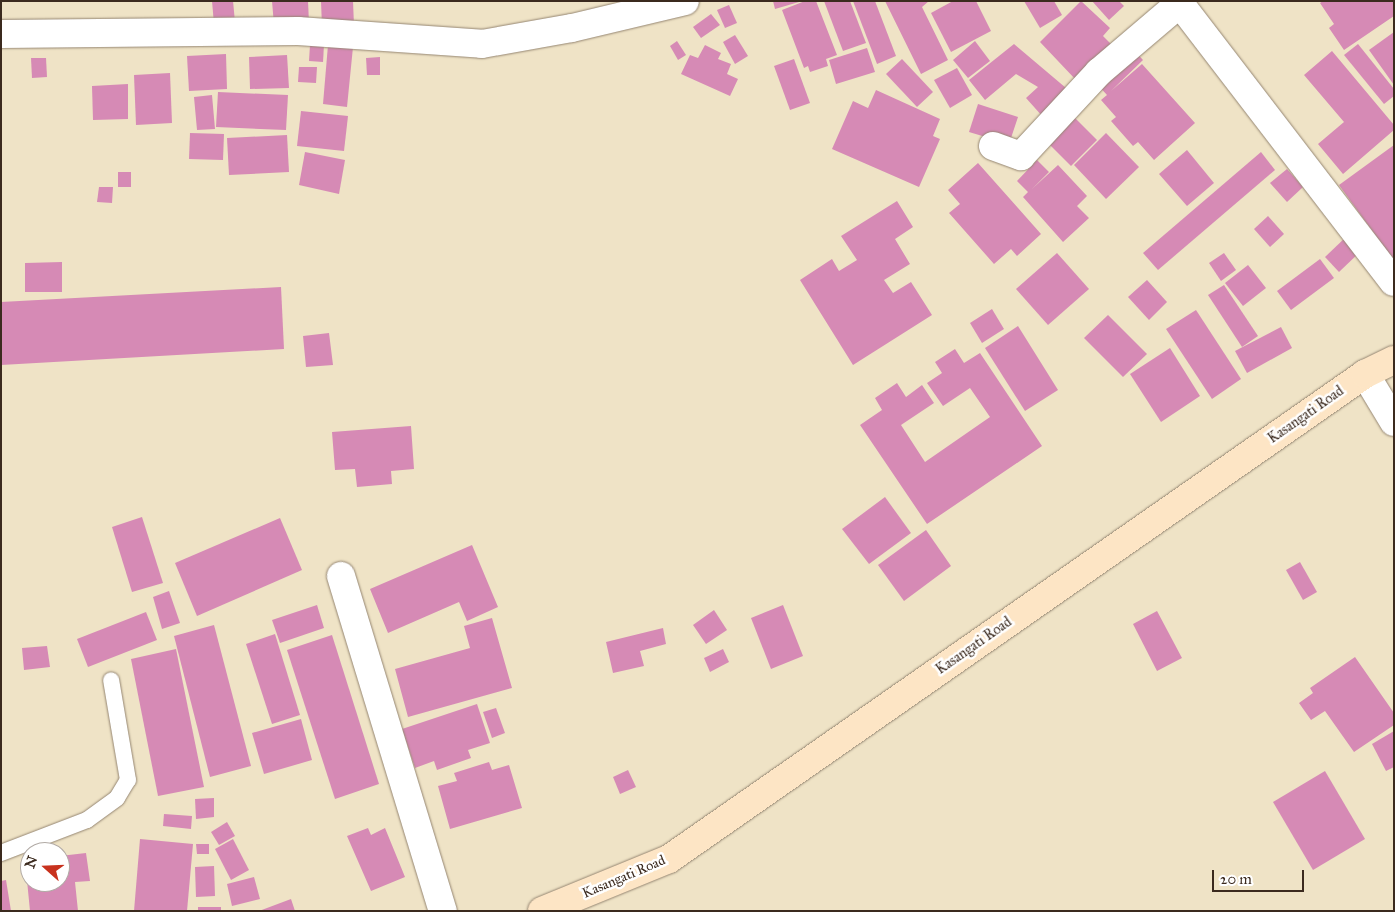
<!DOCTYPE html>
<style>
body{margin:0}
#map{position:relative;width:1395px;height:912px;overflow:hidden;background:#efe3c6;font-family:"IM FELL Great Primer",serif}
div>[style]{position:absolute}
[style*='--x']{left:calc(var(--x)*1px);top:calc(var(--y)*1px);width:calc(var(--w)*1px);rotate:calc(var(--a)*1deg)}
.building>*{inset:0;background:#d68ab5}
.roads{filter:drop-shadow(0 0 1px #958672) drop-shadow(0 0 1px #958672)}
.lane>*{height:16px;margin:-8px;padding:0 8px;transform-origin:8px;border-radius:8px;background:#fff}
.street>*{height:28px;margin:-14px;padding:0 14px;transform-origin:14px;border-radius:14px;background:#fff}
.secondary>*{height:28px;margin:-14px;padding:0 14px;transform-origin:14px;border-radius:14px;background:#fde5c5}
span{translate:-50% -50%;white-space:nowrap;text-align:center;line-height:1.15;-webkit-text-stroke:5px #fff;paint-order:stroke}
.street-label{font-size:14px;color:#3b2a1e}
.frame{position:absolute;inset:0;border:2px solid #3b2a1e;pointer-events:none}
.north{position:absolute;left:20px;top:842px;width:50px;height:50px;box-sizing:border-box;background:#fff;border:1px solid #b1aaa5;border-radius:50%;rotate:290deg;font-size:14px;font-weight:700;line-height:20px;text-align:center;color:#3b2a1e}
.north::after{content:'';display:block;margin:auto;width:18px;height:22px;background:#c8321e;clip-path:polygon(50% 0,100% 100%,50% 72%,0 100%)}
.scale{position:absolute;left:1212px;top:870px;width:92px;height:22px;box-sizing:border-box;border:2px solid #3b2a1e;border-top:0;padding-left:6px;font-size:15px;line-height:18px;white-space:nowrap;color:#3b2a1e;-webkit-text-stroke:4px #fff;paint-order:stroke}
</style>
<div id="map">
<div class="building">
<i style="clip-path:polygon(212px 1px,233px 1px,235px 22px,214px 24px)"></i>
<i style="clip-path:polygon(272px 1px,308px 1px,309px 23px,274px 25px)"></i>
<i style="clip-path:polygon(321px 1px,353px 1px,354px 26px,322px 27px)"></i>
<i style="clip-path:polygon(773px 1px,799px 1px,799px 2px,775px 9px)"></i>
<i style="clip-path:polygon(805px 1px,816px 1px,837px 55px,826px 59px,828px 66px,810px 72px,808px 66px,804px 68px,782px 10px)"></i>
<i style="clip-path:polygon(824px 1px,850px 1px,866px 43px,843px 51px)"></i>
<i style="clip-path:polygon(853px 1px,875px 1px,896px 56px,877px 64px)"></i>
<i style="clip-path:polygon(885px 1px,929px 1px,922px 7px,948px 60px,921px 74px)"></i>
<i style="clip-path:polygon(953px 1px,976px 1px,991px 31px,951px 52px,931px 13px)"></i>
<i style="clip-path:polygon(1024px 1px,1054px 1px,1062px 15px,1040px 28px)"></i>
<i style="clip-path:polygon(1081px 1px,1110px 28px,1103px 36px,1112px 45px,1076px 80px,1040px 42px)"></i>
<i style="clip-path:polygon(1092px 1px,1119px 1px,1124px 6px,1109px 20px)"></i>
<i style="clip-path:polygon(1323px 1px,1394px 1px,1394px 16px,1344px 50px,1329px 28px,1334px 24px,1320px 3px)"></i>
<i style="clip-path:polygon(729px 5px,737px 23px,725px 28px,717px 10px)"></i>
<i style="clip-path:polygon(711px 14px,720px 25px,701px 38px,693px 27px)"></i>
<i style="clip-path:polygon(1394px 32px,1394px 85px,1369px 50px)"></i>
<i style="clip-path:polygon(735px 35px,748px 56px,735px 64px,723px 42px)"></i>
<i style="clip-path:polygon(677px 41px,686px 55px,678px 60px,670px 46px)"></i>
<i style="clip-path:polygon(975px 41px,990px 61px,968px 78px,953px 60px)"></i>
<i style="clip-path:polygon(1014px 44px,1066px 88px,1043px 117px,1026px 98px,1038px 87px,1016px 74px,985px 100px,969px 80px)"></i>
<i style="clip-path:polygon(1358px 44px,1394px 89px,1394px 96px,1384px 104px,1344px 55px)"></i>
<i style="clip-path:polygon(310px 45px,324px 45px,323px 62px,309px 61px)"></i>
<i style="clip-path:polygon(328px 45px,353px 47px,347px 107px,323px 104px)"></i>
<i style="clip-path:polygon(705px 45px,721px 53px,718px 59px,731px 64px,727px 74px,738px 79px,730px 96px,681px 74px,690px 55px,698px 58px)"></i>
<i style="clip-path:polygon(867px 48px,875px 72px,836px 84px,829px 60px)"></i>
<i style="clip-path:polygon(1132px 48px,1143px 60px,1111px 91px,1142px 64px,1195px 123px,1154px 160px,1138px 142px,1133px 146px,1111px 121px,1116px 117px,1101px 100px,1107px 95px,1096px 83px)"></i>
<i style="clip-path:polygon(1332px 51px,1394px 125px,1394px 130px,1343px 174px,1318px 144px,1344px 122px,1304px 75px)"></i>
<i style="clip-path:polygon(226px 54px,227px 89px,189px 91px,187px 56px)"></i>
<i style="clip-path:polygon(287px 55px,289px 88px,250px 89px,249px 57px)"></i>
<i style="clip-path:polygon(380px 57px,380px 75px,367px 75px,366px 58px)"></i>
<i style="clip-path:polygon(31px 58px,46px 58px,47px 77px,32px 78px)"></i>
<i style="clip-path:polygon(794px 59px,810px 103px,790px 110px,774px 66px)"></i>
<i style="clip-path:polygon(902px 59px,933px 92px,917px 107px,886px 74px)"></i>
<i style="clip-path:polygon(299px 67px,317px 67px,316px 83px,298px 82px)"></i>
<i style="clip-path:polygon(957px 68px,972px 95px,950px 108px,934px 80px)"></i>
<i style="clip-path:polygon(170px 73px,172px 123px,136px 125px,134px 75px)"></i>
<i style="clip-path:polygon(128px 84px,128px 119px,93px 120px,92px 86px)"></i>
<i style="clip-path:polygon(876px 90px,940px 119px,933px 136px,940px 139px,919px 187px,832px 149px,853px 101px,868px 108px)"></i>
<i style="clip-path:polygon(218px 92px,288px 95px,286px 130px,216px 127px)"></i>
<i style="clip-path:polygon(212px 95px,215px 129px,197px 130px,194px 97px)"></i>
<i style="clip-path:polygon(978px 104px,1018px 117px,1009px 144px,969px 132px)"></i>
<i style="clip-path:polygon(301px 111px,348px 116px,344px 151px,297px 146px)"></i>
<i style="clip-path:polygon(1070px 113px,1097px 140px,1071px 166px,1044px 139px)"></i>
<i style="clip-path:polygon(190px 133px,224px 134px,223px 160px,189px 159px)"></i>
<i style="clip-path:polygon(1106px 133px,1139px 167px,1106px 199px,1074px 165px)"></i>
<i style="clip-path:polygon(287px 135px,289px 172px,229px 175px,227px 138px)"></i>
<i style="clip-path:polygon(1394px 145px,1394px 261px,1339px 185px)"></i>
<i style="clip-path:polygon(1187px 150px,1214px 183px,1187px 206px,1159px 174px)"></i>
<i style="clip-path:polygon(305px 152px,345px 160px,339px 194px,299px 185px)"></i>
<i style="clip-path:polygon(1261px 152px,1275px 170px,1158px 270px,1143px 253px)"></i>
<i style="clip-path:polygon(1037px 160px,1049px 172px,1032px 189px,1058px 165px,1087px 196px,1077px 206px,1089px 218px,1063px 242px,1023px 197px,1028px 192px,1017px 181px)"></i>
<i style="clip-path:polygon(978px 163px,1041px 234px,1017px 256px,1011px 249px,994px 264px,949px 213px,960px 204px,948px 190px)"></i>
<i style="clip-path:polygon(1287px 169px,1303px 187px,1287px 202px,1270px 183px)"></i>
<i style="clip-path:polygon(118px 172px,131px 172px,131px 187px,118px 187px)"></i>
<i style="clip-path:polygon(99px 187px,113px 187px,112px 203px,97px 202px)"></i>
<i style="clip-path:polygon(897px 201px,913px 227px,895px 239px,910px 264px,884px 280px,893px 293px,911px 282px,932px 315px,853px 365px,800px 280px,832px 259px,839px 271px,857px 260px,841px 236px)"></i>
<i style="clip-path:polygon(1268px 216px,1284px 234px,1270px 247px,1254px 229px)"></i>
<i style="clip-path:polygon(1347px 236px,1361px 251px,1339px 272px,1325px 257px)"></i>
<i style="clip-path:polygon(1057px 253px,1089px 289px,1048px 325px,1016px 289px)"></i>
<i style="clip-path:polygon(1224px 253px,1236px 270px,1221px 281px,1209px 263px)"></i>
<i style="clip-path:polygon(1320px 259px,1334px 278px,1291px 310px,1277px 291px)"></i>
<i style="clip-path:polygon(62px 262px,62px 292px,25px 292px,25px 263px)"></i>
<i style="clip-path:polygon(1248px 265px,1266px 288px,1243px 306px,1225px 283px)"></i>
<i style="clip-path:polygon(1147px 280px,1167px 302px,1149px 320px,1128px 297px)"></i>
<i style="clip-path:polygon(1224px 285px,1258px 336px,1242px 347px,1208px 295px)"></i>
<i style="clip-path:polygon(281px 287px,284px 349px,1px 365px,1px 302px)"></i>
<i style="clip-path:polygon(992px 309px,1004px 329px,982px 343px,970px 323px)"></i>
<i style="clip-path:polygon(1196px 310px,1241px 379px,1212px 399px,1166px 329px)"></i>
<i style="clip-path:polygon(1108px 315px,1147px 354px,1123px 377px,1084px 338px)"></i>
<i style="clip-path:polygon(1018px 326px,1058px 390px,1025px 411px,985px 348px)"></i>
<i style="clip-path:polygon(1281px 327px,1292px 348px,1247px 373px,1235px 351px)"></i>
<i style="clip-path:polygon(329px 333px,333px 365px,306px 367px,303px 336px)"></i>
<i style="clip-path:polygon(1170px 348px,1200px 396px,1161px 422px,1130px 374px)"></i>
<i style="clip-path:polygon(955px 349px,964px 363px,980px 353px,1042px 446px,927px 524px,860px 425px,882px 410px,875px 398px,897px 383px,906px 397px,922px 385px,934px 403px,901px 425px,925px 462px,990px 417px,970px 388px,943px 406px,927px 383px,942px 373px,935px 362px)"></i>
<i style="clip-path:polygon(411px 426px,414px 469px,391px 471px,392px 484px,357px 487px,355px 469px,335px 470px,332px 432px)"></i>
<i style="clip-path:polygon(885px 497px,911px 533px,869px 564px,842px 529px)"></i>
<i style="clip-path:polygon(142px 517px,163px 583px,132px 592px,112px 527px)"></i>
<i style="clip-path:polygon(280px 518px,302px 570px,197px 616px,175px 563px)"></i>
<i style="clip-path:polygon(926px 530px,951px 566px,904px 601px,878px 565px)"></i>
<i style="clip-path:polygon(472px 545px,498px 607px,467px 621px,459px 602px,388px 633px,370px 589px)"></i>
<i style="clip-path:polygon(1300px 562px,1317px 592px,1303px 600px,1286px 570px)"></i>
<i style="clip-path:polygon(169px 591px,180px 623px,162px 629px,153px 597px)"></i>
<i style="clip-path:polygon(317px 605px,324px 628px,280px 643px,272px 620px)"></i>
<i style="clip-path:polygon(783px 605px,803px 656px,771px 669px,751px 618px)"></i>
<i style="clip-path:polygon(714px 610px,727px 630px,706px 644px,693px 625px)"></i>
<i style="clip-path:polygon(1157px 611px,1182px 658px,1157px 671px,1133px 624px)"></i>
<i style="clip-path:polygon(146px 612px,157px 640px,88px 667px,77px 639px)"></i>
<i style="clip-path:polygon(492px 618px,512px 688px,408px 717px,395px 669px,470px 648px,464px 626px)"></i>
<i style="clip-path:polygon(214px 625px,251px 766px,210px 777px,174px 636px)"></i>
<i style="clip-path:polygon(663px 628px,666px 644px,640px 651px,644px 666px,613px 673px,606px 642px)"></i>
<i style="clip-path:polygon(275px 634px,300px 715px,272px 724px,246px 644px)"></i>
<i style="clip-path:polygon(332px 635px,379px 784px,335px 799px,287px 650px)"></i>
<i style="clip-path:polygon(47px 646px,50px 667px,24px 670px,22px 648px)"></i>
<i style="clip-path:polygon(176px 649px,204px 787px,158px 796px,131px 659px)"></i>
<i style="clip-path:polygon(723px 649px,729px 662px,710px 672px,704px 658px)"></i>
<i style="clip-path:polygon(1355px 657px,1394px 713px,1394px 725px,1354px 752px,1325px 711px,1311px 720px,1299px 703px,1313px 693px,1310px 688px)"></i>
<i style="clip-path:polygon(477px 704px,490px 743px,468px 750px,471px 758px,437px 770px,434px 761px,415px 768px,402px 729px)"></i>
<i style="clip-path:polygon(496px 708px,505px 733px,492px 738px,483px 712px)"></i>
<i style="clip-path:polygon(301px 719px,312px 760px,264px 774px,252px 733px)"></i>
<i style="clip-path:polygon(1394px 731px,1394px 767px,1386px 771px,1372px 744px)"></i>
<i style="clip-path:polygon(489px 762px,492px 770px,509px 765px,522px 808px,450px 829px,438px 786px,457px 781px,454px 773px)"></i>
<i style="clip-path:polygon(628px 770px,636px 787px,620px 794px,613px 777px)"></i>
<i style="clip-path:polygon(1325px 771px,1365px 839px,1313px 870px,1273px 802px)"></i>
<i style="clip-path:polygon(214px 798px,214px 817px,196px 819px,195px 799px)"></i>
<i style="clip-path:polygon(164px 814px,192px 816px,191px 829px,163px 826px)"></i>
<i style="clip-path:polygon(227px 822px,235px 836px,219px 845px,211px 832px)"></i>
<i style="clip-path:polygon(368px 828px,371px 835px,385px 828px,405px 877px,371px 891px,347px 836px)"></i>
<i style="clip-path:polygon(140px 839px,193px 844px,187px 911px,134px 911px)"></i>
<i style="clip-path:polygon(233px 839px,249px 870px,231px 880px,215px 849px)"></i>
<i style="clip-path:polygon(196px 844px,209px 844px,209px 854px,197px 854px)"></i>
<i style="clip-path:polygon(86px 853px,90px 881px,75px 882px,78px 911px,30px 911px,25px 860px,30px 859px,30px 882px,60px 882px,60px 856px)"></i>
<i style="clip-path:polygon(214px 866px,215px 896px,196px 897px,195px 867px)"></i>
<i style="clip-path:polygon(254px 877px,260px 899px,232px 906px,227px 884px)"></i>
<i style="clip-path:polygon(6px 880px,11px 911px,1px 911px,1px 881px)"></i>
<i style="clip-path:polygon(291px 899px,295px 911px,259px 911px)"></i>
<i style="clip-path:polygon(198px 907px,221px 907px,221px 911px,198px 911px)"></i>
</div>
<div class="roads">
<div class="lane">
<i style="--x:1;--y:853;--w:92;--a:-21"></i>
<i style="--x:87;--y:820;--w:37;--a:-36"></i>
<i style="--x:117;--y:798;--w:21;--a:-59"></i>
<i style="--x:128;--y:780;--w:101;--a:-99.6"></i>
</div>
<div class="street">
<i style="--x:1178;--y:1;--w:354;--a:52.5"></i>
<i style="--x:1;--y:34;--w:297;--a:-0.6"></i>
<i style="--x:298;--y:31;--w:184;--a:4"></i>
<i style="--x:482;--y:44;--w:91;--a:-10.1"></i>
<i style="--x:572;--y:28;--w:116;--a:-13.4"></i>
<i style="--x:993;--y:146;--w:30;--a:20"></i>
<i style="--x:1021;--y:156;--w:115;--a:-47.1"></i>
<i style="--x:1099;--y:72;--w:106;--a:-40.4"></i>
<i style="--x:1365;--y:374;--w:56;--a:58.9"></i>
<i style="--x:341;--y:576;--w:350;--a:73.1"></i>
</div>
<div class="secondary">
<i style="--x:542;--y:911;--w:137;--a:-22.3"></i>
<i style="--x:669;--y:859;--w:848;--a:-34.87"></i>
<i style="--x:1365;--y:374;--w:32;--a:-26"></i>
</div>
</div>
<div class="street-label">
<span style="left:1306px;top:415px;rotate:-35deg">Kasangati Road</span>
<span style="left:974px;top:646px;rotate:-35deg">Kasangati Road</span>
<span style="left:624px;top:877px;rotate:-23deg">Kasangati Road</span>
</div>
<div class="frame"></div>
<div class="north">N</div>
<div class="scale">20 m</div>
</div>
